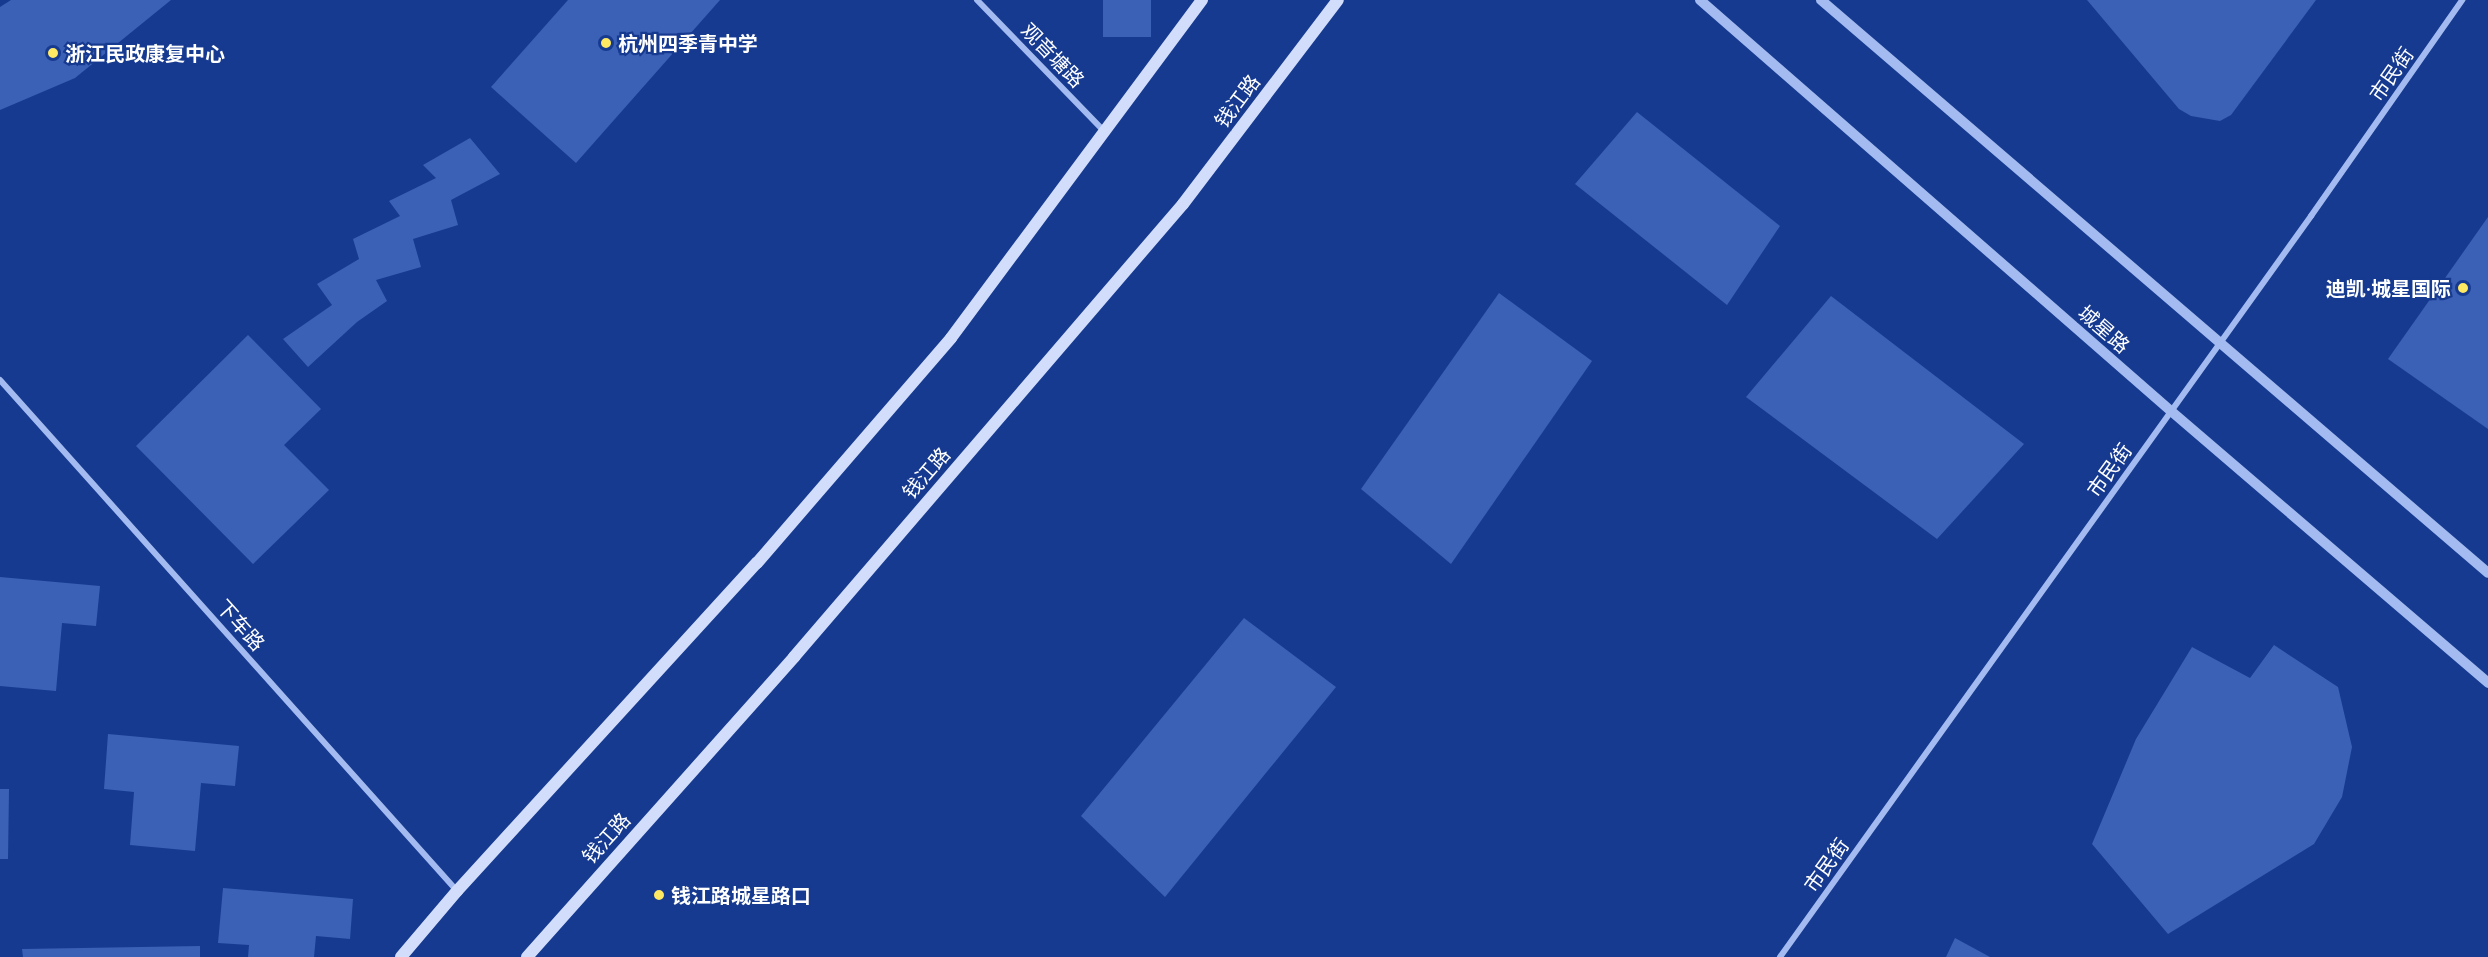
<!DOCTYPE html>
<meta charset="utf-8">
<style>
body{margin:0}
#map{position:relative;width:2488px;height:957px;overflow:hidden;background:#163a90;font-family:Manrope,"Noto Sans SC",sans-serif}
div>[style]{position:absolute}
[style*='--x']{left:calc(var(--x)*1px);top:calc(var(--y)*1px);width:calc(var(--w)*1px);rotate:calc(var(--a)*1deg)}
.building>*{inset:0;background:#3b61b6}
.minor>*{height:6px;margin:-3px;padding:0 3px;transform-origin:3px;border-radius:3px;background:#a3bbf0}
.tertiary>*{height:10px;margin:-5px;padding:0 5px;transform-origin:5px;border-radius:5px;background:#a3bbf0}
.secondary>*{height:12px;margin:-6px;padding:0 6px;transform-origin:6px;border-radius:6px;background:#d1ddfb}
.dots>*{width:16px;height:16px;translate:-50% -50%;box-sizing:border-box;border:3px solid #163a90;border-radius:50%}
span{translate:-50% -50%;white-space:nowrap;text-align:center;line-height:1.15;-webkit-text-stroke:4.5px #163a90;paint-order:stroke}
.poi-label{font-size:20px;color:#fff;font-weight:700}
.left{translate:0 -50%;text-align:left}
.right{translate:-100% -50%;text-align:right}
.street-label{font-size:20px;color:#fff}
</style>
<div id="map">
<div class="building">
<i style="clip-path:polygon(11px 0,171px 0,75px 78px,0 110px,0 7px)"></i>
<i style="clip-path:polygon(568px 0,720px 0,576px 163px,491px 87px)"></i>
<i style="clip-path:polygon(1103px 0,1151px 0,1151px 37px,1103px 37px)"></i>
<i style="clip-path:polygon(2087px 0,2316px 0,2231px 115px,2220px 121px,2191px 116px,2179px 109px)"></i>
<i style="clip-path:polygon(1637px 112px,1780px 226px,1727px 305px,1575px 184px)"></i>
<i style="clip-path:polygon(470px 138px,500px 174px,451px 200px,458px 225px,413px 239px,421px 267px,376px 280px,387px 301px,357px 322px,308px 367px,283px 339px,332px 305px,317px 284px,359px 259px,353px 239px,400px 216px,389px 201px,436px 178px,423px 165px)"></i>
<i style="clip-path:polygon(2488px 217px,2488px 429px,2388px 359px)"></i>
<i style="clip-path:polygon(1499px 293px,1592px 361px,1451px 564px,1361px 489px)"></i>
<i style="clip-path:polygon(1831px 296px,2024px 444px,1937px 539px,1746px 397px)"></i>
<i style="clip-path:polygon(248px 335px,321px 409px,284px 445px,329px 490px,253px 564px,136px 446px)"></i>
<i style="clip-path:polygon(0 577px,100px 586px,96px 626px,62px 623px,56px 691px,0 686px)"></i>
<i style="clip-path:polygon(1244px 618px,1336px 687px,1165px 897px,1081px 816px)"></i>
<i style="clip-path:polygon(2274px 645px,2338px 687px,2352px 747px,2342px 797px,2314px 844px,2168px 934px,2092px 844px,2136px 739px,2192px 647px,2250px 678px)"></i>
<i style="clip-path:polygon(108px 734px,239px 746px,235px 786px,201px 783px,195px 851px,130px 845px,134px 792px,104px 789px)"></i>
<i style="clip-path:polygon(0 789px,9px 789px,8px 859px,0 859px)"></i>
<i style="clip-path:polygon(223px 888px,353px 899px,350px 939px,316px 936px,314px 957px,248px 957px,249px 945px,218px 943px)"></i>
<i style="clip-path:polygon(1955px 938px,1990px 957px,1946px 957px)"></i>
<i style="clip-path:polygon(200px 946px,200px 957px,23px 957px,22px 949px)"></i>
</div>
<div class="minor">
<i style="--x:977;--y:0;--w:185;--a:45.9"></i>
<i style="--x:0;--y:380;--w:686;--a:48.19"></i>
<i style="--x:1780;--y:957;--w:912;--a:-54.37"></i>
<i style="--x:2311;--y:216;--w:264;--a:-55"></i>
</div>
<div class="tertiary">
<i style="--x:1700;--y:0;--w:625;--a:41.11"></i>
<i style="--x:2171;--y:411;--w:418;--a:40.6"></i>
<i style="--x:1821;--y:0;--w:879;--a:40.66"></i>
</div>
<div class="secondary">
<i style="--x:401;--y:957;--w:87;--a:-49.7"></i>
<i style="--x:457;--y:891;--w:445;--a:-47.6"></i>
<i style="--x:757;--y:563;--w:297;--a:-49.2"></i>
<i style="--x:951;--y:338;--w:421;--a:-53.4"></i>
<i style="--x:527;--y:957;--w:402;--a:-48.3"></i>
<i style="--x:794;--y:657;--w:597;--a:-49.35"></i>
<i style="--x:1183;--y:204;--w:256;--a:-52.8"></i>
</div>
<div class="dots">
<i style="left:606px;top:43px;background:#ffe862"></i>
<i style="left:53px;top:53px;background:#ffe862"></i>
<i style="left:2463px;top:288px;background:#ffe862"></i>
<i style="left:659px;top:895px;background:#ffe862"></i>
</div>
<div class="poi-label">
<span class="left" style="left:618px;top:43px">杭州四季青中学</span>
<span class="left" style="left:65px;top:53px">浙江民政康复中心</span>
<span class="right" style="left:2451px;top:288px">迪凯·城星国际</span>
<span class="left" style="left:671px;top:895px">钱江路城星路口</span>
</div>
<div class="street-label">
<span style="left:1053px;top:55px;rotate:46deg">观音塘路</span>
<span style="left:2391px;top:74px;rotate:-55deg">市民街</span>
<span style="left:1237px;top:101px;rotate:-53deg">钱江路</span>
<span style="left:2104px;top:329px;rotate:41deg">城星路</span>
<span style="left:2109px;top:470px;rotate:-54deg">市民街</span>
<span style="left:926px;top:473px;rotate:-49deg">钱江路</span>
<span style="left:241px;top:625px;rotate:48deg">下车路</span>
<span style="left:606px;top:838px;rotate:-48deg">钱江路</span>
<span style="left:1826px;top:865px;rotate:-54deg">市民街</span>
</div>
</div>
